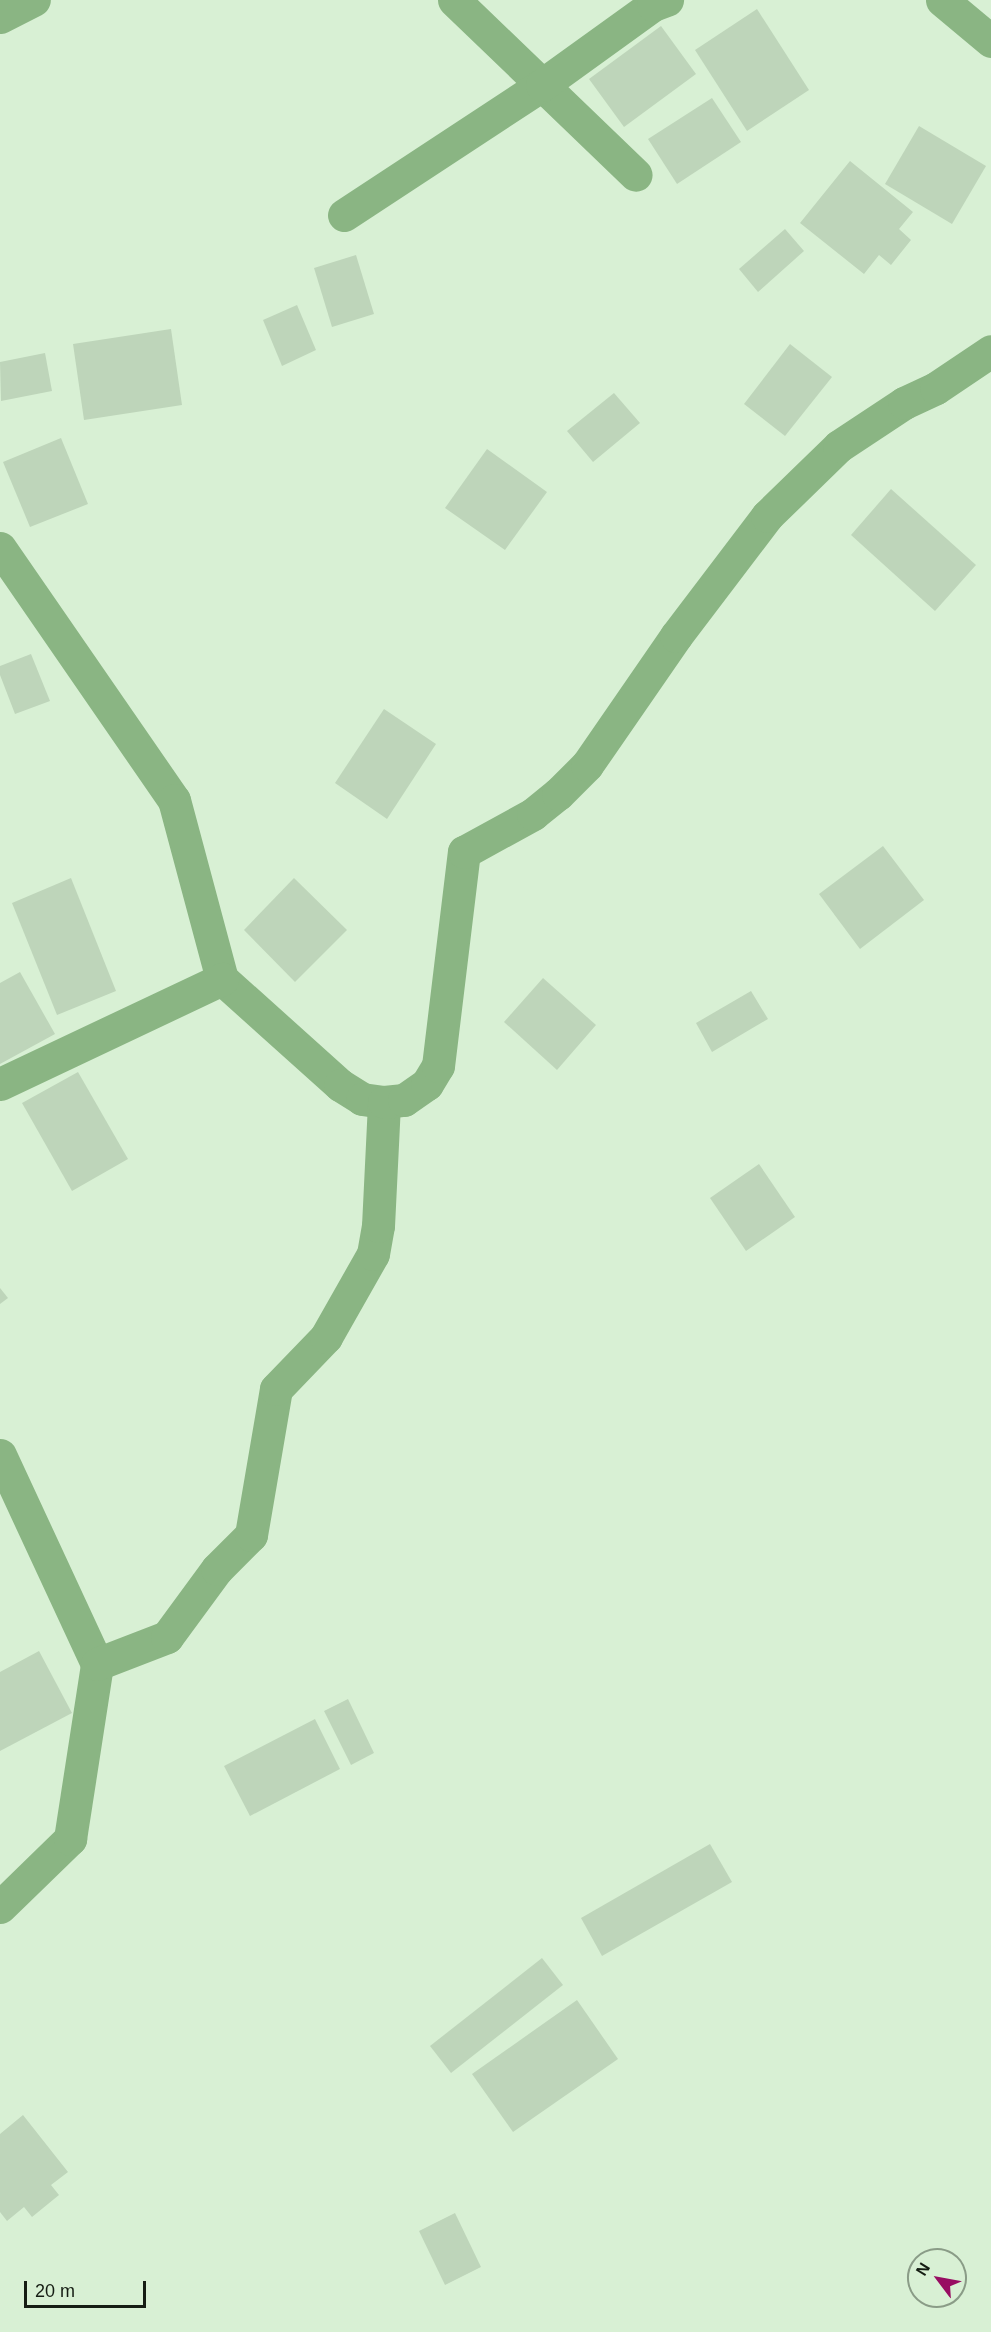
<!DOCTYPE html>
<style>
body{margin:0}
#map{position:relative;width:991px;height:2332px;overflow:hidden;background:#d8f0d4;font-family:Helvetica,sans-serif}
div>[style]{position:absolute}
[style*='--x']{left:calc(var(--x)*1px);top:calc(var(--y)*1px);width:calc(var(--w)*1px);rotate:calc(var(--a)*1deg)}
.building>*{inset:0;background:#bed5ba}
.street>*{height:33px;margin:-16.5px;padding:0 16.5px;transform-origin:16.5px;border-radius:16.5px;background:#8ab583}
span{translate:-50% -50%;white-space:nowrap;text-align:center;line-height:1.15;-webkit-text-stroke:4.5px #d8f0d4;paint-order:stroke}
.north{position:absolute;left:907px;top:2248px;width:60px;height:60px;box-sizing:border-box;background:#d8f0d4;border:2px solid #8a9c87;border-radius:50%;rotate:302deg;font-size:16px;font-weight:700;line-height:24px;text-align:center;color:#151d13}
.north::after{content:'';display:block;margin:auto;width:21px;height:27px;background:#980d62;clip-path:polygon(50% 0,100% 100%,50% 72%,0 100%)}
.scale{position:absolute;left:24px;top:2281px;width:122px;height:27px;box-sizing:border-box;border:3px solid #151d13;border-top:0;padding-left:8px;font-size:18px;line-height:21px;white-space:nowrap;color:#151d13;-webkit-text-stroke:4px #d8f0d4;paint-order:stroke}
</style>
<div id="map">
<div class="building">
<i style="clip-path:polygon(757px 9px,809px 90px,747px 131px,695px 50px)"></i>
<i style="clip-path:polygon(661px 26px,696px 74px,624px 127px,589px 79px)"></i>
<i style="clip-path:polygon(712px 98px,741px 142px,677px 184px,648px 139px)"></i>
<i style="clip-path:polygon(919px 126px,986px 166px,952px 224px,885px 184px)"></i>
<i style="clip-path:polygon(850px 161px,913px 212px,899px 229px,911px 240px,891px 265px,879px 255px,864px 274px,800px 223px)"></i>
<i style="clip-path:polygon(785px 229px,804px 251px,758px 292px,739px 269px)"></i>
<i style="clip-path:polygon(356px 255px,374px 314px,332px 327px,314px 268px)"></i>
<i style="clip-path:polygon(297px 305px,316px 350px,282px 366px,263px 320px)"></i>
<i style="clip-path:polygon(171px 329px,182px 405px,84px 420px,73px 344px)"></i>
<i style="clip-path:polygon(790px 344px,832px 377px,785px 436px,744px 404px)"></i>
<i style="clip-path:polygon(45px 353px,52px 391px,1px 401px,0 362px)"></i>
<i style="clip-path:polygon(614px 393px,640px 423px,593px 462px,567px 431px)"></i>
<i style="clip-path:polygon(61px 438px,88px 504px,30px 527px,3px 462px)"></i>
<i style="clip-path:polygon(487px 449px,547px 492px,505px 550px,445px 508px)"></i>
<i style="clip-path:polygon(891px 489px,976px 565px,935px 611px,851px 535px)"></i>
<i style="clip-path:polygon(31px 654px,50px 701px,15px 714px,0 675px,0 666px)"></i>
<i style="clip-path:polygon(384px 709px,436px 744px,387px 819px,335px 783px)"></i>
<i style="clip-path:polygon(883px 846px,924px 900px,860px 949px,819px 894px)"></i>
<i style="clip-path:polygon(71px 878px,116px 991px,57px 1015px,12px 903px)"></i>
<i style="clip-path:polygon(294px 878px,347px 930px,295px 982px,244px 930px)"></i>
<i style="clip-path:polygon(20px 972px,55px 1034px,0 1064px,0 983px)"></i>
<i style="clip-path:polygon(543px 978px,596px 1025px,557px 1070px,504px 1022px)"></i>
<i style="clip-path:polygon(751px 991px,768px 1019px,712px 1052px,696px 1023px)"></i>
<i style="clip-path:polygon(78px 1072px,128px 1159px,72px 1191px,22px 1103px)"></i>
<i style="clip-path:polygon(759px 1164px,795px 1217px,746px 1251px,710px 1198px)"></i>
<i style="clip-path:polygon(0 1288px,8px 1298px,0 1304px)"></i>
<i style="clip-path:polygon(39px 1651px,72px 1713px,0 1751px,0 1672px)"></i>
<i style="clip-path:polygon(348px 1699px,374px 1753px,351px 1765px,324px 1711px)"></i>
<i style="clip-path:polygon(315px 1719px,340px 1769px,250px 1816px,224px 1766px)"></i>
<i style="clip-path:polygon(710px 1844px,732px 1882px,602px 1956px,581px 1918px)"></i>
<i style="clip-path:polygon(542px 1958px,563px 1985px,451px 2073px,430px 2046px)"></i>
<i style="clip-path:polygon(577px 2000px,618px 2059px,513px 2132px,472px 2074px)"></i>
<i style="clip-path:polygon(23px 2115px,68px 2172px,51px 2185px,59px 2195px,32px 2217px,24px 2207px,7px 2221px,0 2212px,0 2134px)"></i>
<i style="clip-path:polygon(455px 2213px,481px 2267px,445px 2285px,419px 2231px)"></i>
</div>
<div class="street">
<i style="--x:454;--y:0;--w:252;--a:43.9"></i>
<i style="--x:942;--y:0;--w:64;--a:39.9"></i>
<i style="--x:0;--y:17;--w:38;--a:-27"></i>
<i style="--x:344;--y:215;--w:237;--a:-33.3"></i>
<i style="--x:542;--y:85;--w:137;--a:-35.8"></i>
<i style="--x:653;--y:5;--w:15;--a:-20"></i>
<i style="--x:0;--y:548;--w:306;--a:55.4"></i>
<i style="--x:174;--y:800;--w:185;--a:75"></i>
<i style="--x:222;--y:979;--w:159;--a:41.9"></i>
<i style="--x:340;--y:1085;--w:26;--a:32"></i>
<i style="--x:362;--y:1099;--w:22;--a:8"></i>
<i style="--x:0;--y:1084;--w:246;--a:-25.3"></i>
<i style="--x:0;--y:1455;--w:230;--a:65.1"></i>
<i style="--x:0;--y:1907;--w:98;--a:-44.2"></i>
<i style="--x:70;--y:1839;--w:177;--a:-81.2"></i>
<i style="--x:97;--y:1664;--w:75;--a:-21.1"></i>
<i style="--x:167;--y:1637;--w:84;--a:-53.7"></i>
<i style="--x:217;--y:1569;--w:48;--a:-45"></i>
<i style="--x:251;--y:1535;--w:148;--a:-80.3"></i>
<i style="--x:276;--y:1389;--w:72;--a:-46.1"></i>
<i style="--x:326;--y:1337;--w:95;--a:-60.5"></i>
<i style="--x:373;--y:1254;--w:28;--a:-80"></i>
<i style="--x:378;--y:1226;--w:124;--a:-87.2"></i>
<i style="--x:384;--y:1102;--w:20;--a:-6"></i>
<i style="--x:404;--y:1100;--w:28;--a:-35"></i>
<i style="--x:427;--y:1084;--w:21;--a:-59"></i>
<i style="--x:438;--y:1066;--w:216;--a:-83.1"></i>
<i style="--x:464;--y:852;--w:79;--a:-28.8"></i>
<i style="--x:533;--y:814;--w:32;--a:-39"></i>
<i style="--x:558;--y:794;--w:41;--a:-45"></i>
<i style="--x:587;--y:765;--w:157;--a:-55.4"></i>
<i style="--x:676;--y:636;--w:151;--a:-52.8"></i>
<i style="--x:767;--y:516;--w:100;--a:-44.2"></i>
<i style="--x:839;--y:446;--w:78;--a:-33.5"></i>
<i style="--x:904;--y:403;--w:35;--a:-25"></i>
<i style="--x:936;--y:388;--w:66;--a:-33.9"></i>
</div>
<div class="north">N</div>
<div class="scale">20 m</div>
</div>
